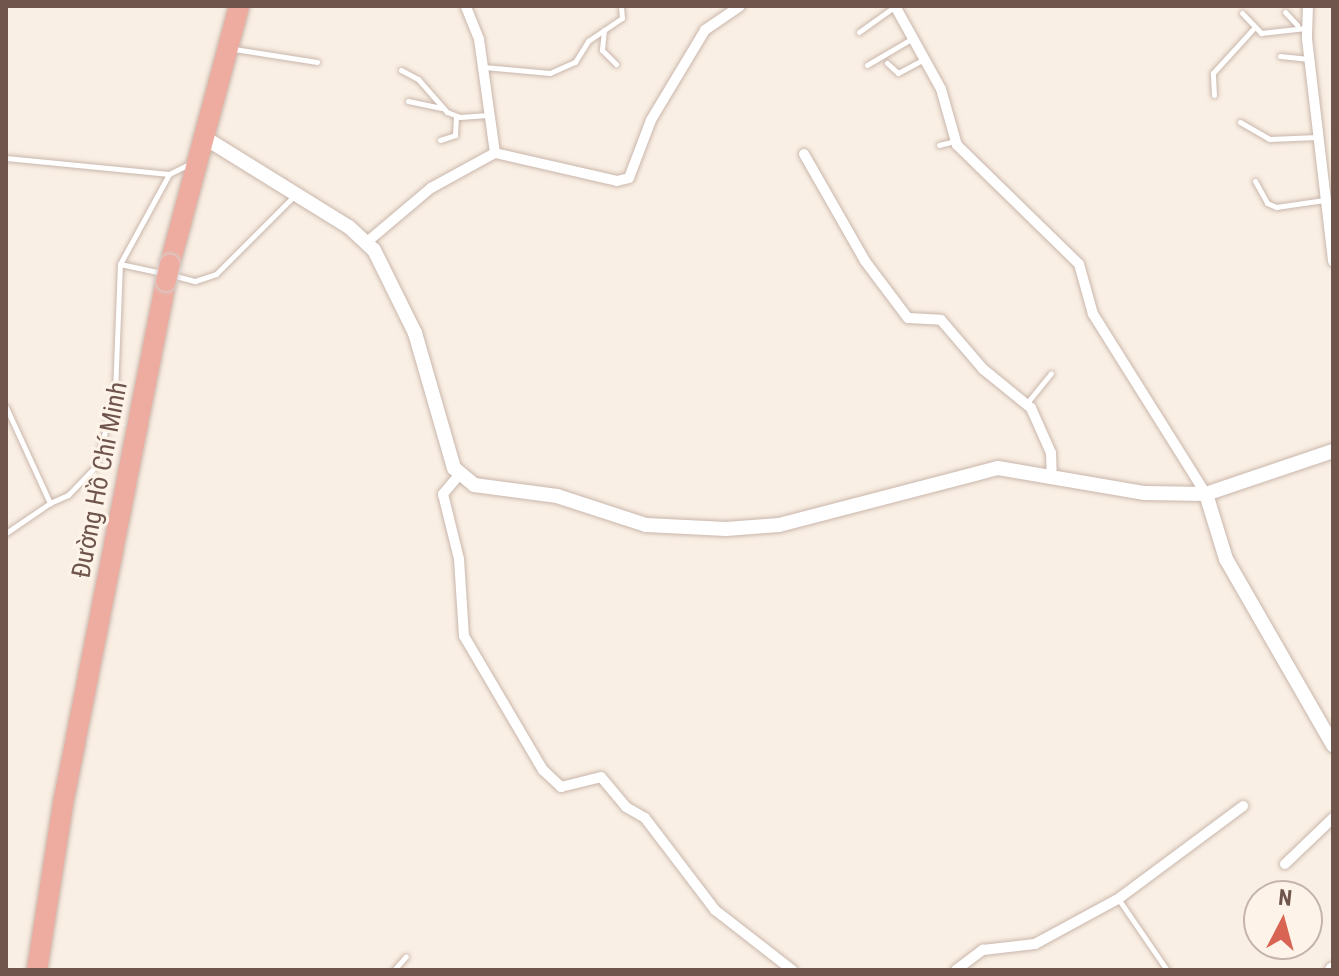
<!DOCTYPE html>
<meta charset="utf-8">
<style>
body{margin:0}
#map{position:relative;width:1339px;height:976px;overflow:hidden;background:#faefe4;font-family:"Roboto Condensed",sans-serif}
div>[style]{position:absolute}
[style*='--x']{left:calc(var(--x)*1px);top:calc(var(--y)*1px);width:calc(var(--w)*1px);rotate:calc(var(--a)*1deg)}
.roads{filter:drop-shadow(0 0 2px #c9b6ab) drop-shadow(0 0 2px #c9b6ab)}
.lane>*{height:5px;margin:-2.5px;padding:0 2.5px;transform-origin:2.5px;border-radius:2.5px;background:#fff}
.street>*{height:10px;margin:-5px;padding:0 5px;transform-origin:5px;border-radius:5px;background:#fff}
.secondary>*{height:14px;margin:-7px;padding:0 7px;transform-origin:7px;border-radius:7px;background:#fff}
.highway>*{height:20px;margin:-10px;padding:0 10px;transform-origin:10px;border-radius:10px;background:#eeaca0}
.bridges{filter:drop-shadow(0 0 2px #d7cfcd) drop-shadow(0 0 2px #d7cfcd)}
.highway-bridge>*{height:20px;margin:-10px;padding:0 10px;transform-origin:10px;border-radius:10px;background:#eeaca0}
span{translate:-50% -50%;white-space:nowrap;text-align:center;line-height:1.15;-webkit-text-stroke:6px #fdf3e9;paint-order:stroke}
.street-label{font-size:26px;color:#6f554c}
.frame{position:absolute;inset:0;border:8px solid #6f554c;pointer-events:none}
.north{position:absolute;left:1243px;top:880px;width:80px;height:80px;box-sizing:border-box;background:#fdf3e9;border:2px solid #c4b4aa;border-radius:50%;rotate:6deg;font-size:22px;font-weight:700;line-height:32px;text-align:center;color:#6f554c}
.north::after{content:'';display:block;margin:auto;width:28px;height:36px;background:#d86454;clip-path:polygon(50% 0,100% 100%,50% 72%,0 100%)}
</style>
<div id="map">
<div class="roads">
<div class="lane">
<i style="--x:1285;--y:12;--w:18;--a:47"></i>
<i style="--x:1242;--y:13;--w:28;--a:46"></i>
<i style="--x:1261;--y:33;--w:45;--a:-6.3"></i>
<i style="--x:604;--y:30;--w:20;--a:96"></i>
<i style="--x:602;--y:50;--w:20;--a:45"></i>
<i style="--x:859;--y:32;--w:43;--a:-35.5"></i>
<i style="--x:234;--y:49;--w:84;--a:8.9"></i>
<i style="--x:1280;--y:56;--w:29;--a:6"></i>
<i style="--x:887;--y:63;--w:15;--a:42"></i>
<i style="--x:898;--y:73;--w:30;--a:-28"></i>
<i style="--x:867;--y:65;--w:53;--a:-30.4"></i>
<i style="--x:484;--y:67;--w:66;--a:5.2"></i>
<i style="--x:550;--y:73;--w:27;--a:-24"></i>
<i style="--x:575;--y:62;--w:25;--a:-58"></i>
<i style="--x:588;--y:41;--w:41;--a:-34.1"></i>
<i style="--x:622;--y:18;--w:12;--a:-95"></i>
<i style="--x:401;--y:70;--w:19;--a:28"></i>
<i style="--x:418;--y:79;--w:44;--a:48.7"></i>
<i style="--x:447;--y:112;--w:14;--a:21"></i>
<i style="--x:460;--y:117;--w:28;--a:-4"></i>
<i style="--x:1214;--y:95;--w:22;--a:-93"></i>
<i style="--x:1213;--y:73;--w:61;--a:-47.7"></i>
<i style="--x:408;--y:101;--w:34;--a:12"></i>
<i style="--x:1240;--y:122;--w:34;--a:30"></i>
<i style="--x:1269;--y:139;--w:49;--a:-2.3"></i>
<i style="--x:440;--y:140;--w:16;--a:-18"></i>
<i style="--x:455;--y:135;--w:18;--a:-87"></i>
<i style="--x:939;--y:145;--w:16;--a:-14"></i>
<i style="--x:6;--y:158;--w:164;--a:5.6"></i>
<i style="--x:169;--y:174;--w:25;--a:-26"></i>
<i style="--x:1255;--y:181;--w:25;--a:61"></i>
<i style="--x:1267;--y:203;--w:10;--a:24"></i>
<i style="--x:1276;--y:207;--w:49;--a:-8.3"></i>
<i style="--x:120;--y:264;--w:43;--a:12.1"></i>
<i style="--x:172;--y:275;--w:24;--a:15"></i>
<i style="--x:195;--y:281;--w:22;--a:-18"></i>
<i style="--x:216;--y:274;--w:112;--a:-45"></i>
<i style="--x:1027;--y:403;--w:38;--a:-51"></i>
<i style="--x:6;--y:407;--w:106;--a:65.4"></i>
<i style="--x:50;--y:503;--w:53;--a:145.7"></i>
<i style="--x:50;--y:503;--w:20;--a:-24"></i>
<i style="--x:68;--y:495;--w:40;--a:-46"></i>
<i style="--x:96;--y:466;--w:75;--a:-75.4"></i>
<i style="--x:115;--y:393;--w:129;--a:-87.8"></i>
<i style="--x:120;--y:264;--w:102;--a:-61.4"></i>
<i style="--x:1119;--y:900;--w:85;--a:55.6"></i>
<i style="--x:394;--y:970;--w:18;--a:-49"></i>
</div>
<div class="street">
<i style="--x:895;--y:6;--w:95;--a:61"></i>
<i style="--x:941;--y:89;--w:58;--a:74.1"></i>
<i style="--x:957;--y:145;--w:170;--a:44.3"></i>
<i style="--x:1079;--y:264;--w:52;--a:74.4"></i>
<i style="--x:1093;--y:314;--w:213;--a:57.9"></i>
<i style="--x:1308;--y:6;--w:33;--a:92"></i>
<i style="--x:1307;--y:39;--w:224;--a:83.3"></i>
<i style="--x:495;--y:153;--w:125;--a:12.9"></i>
<i style="--x:617;--y:181;--w:12;--a:-14"></i>
<i style="--x:629;--y:178;--w:62;--a:-69.2"></i>
<i style="--x:651;--y:120;--w:105;--a:-59"></i>
<i style="--x:705;--y:30;--w:42;--a:-34.4"></i>
<i style="--x:804;--y:154;--w:123;--a:60.3"></i>
<i style="--x:865;--y:261;--w:71;--a:53"></i>
<i style="--x:908;--y:318;--w:33;--a:3"></i>
<i style="--x:941;--y:320;--w:65;--a:49.4"></i>
<i style="--x:983;--y:369;--w:62;--a:39.1"></i>
<i style="--x:1031;--y:408;--w:49;--a:66"></i>
<i style="--x:1051;--y:453;--w:23;--a:88"></i>
<i style="--x:367;--y:242;--w:84;--a:-40.2"></i>
<i style="--x:431;--y:188;--w:73;--a:-28.7"></i>
<i style="--x:495;--y:153;--w:115;--a:-98"></i>
<i style="--x:479;--y:39;--w:35;--a:-112"></i>
<i style="--x:459;--y:475;--w:25;--a:130"></i>
<i style="--x:443;--y:494;--w:67;--a:76.2"></i>
<i style="--x:459;--y:559;--w:77;--a:86.3"></i>
<i style="--x:464;--y:636;--w:156;--a:59.5"></i>
<i style="--x:543;--y:770;--w:25;--a:43"></i>
<i style="--x:561;--y:787;--w:41;--a:-14"></i>
<i style="--x:601;--y:777;--w:39;--a:50"></i>
<i style="--x:626;--y:807;--w:22;--a:30"></i>
<i style="--x:645;--y:818;--w:116;--a:52.7"></i>
<i style="--x:715;--y:910;--w:98;--a:37.9"></i>
<i style="--x:1285;--y:864;--w:66;--a:-43.8"></i>
<i style="--x:956;--y:970;--w:34;--a:-37"></i>
<i style="--x:983;--y:950;--w:52;--a:-6.6"></i>
<i style="--x:1035;--y:944;--w:94;--a:-28.5"></i>
<i style="--x:1118;--y:899;--w:156;--a:-36.6"></i>
</div>
<div class="secondary">
<i style="--x:202;--y:136;--w:173;--a:31.8"></i>
<i style="--x:349;--y:227;--w:34;--a:43"></i>
<i style="--x:374;--y:250;--w:93;--a:63.7"></i>
<i style="--x:415;--y:333;--w:141;--a:73.9"></i>
<i style="--x:454;--y:468;--w:26;--a:40"></i>
<i style="--x:474;--y:485;--w:84;--a:7.5"></i>
<i style="--x:557;--y:496;--w:94;--a:18"></i>
<i style="--x:646;--y:525;--w:80;--a:2.9"></i>
<i style="--x:726;--y:529;--w:53;--a:-4.3"></i>
<i style="--x:779;--y:525;--w:226;--a:-14.6"></i>
<i style="--x:998;--y:468;--w:149;--a:9.7"></i>
<i style="--x:1145;--y:493;--w:61;--a:0.9"></i>
<i style="--x:1333;--y:451;--w:134;--a:161.3"></i>
<i style="--x:1206;--y:494;--w:68;--a:72.9"></i>
<i style="--x:1226;--y:559;--w:215;--a:60.1"></i>
<i style="--x:1332;--y:970;--w:1;--a:-45"></i>
</div>
<div class="highway">
<i style="--x:170;--y:264;--w:267;--a:-75"></i>
<i style="--x:37;--y:970;--w:168;--a:-81.1"></i>
<i style="--x:63;--y:804;--w:533;--a:-78.86"></i>
</div>
</div>
<div class="bridges">
<div class="highway-bridge">
<i style="--x:166;--y:281;--w:17;--a:-77"></i>
</div>
</div>
<div class="street-label">
<span style="left:100px;top:480px;rotate:-79deg">Đường Hồ Chí Minh</span>
</div>
<div class="frame"></div>
<div class="north">N</div>
</div>
